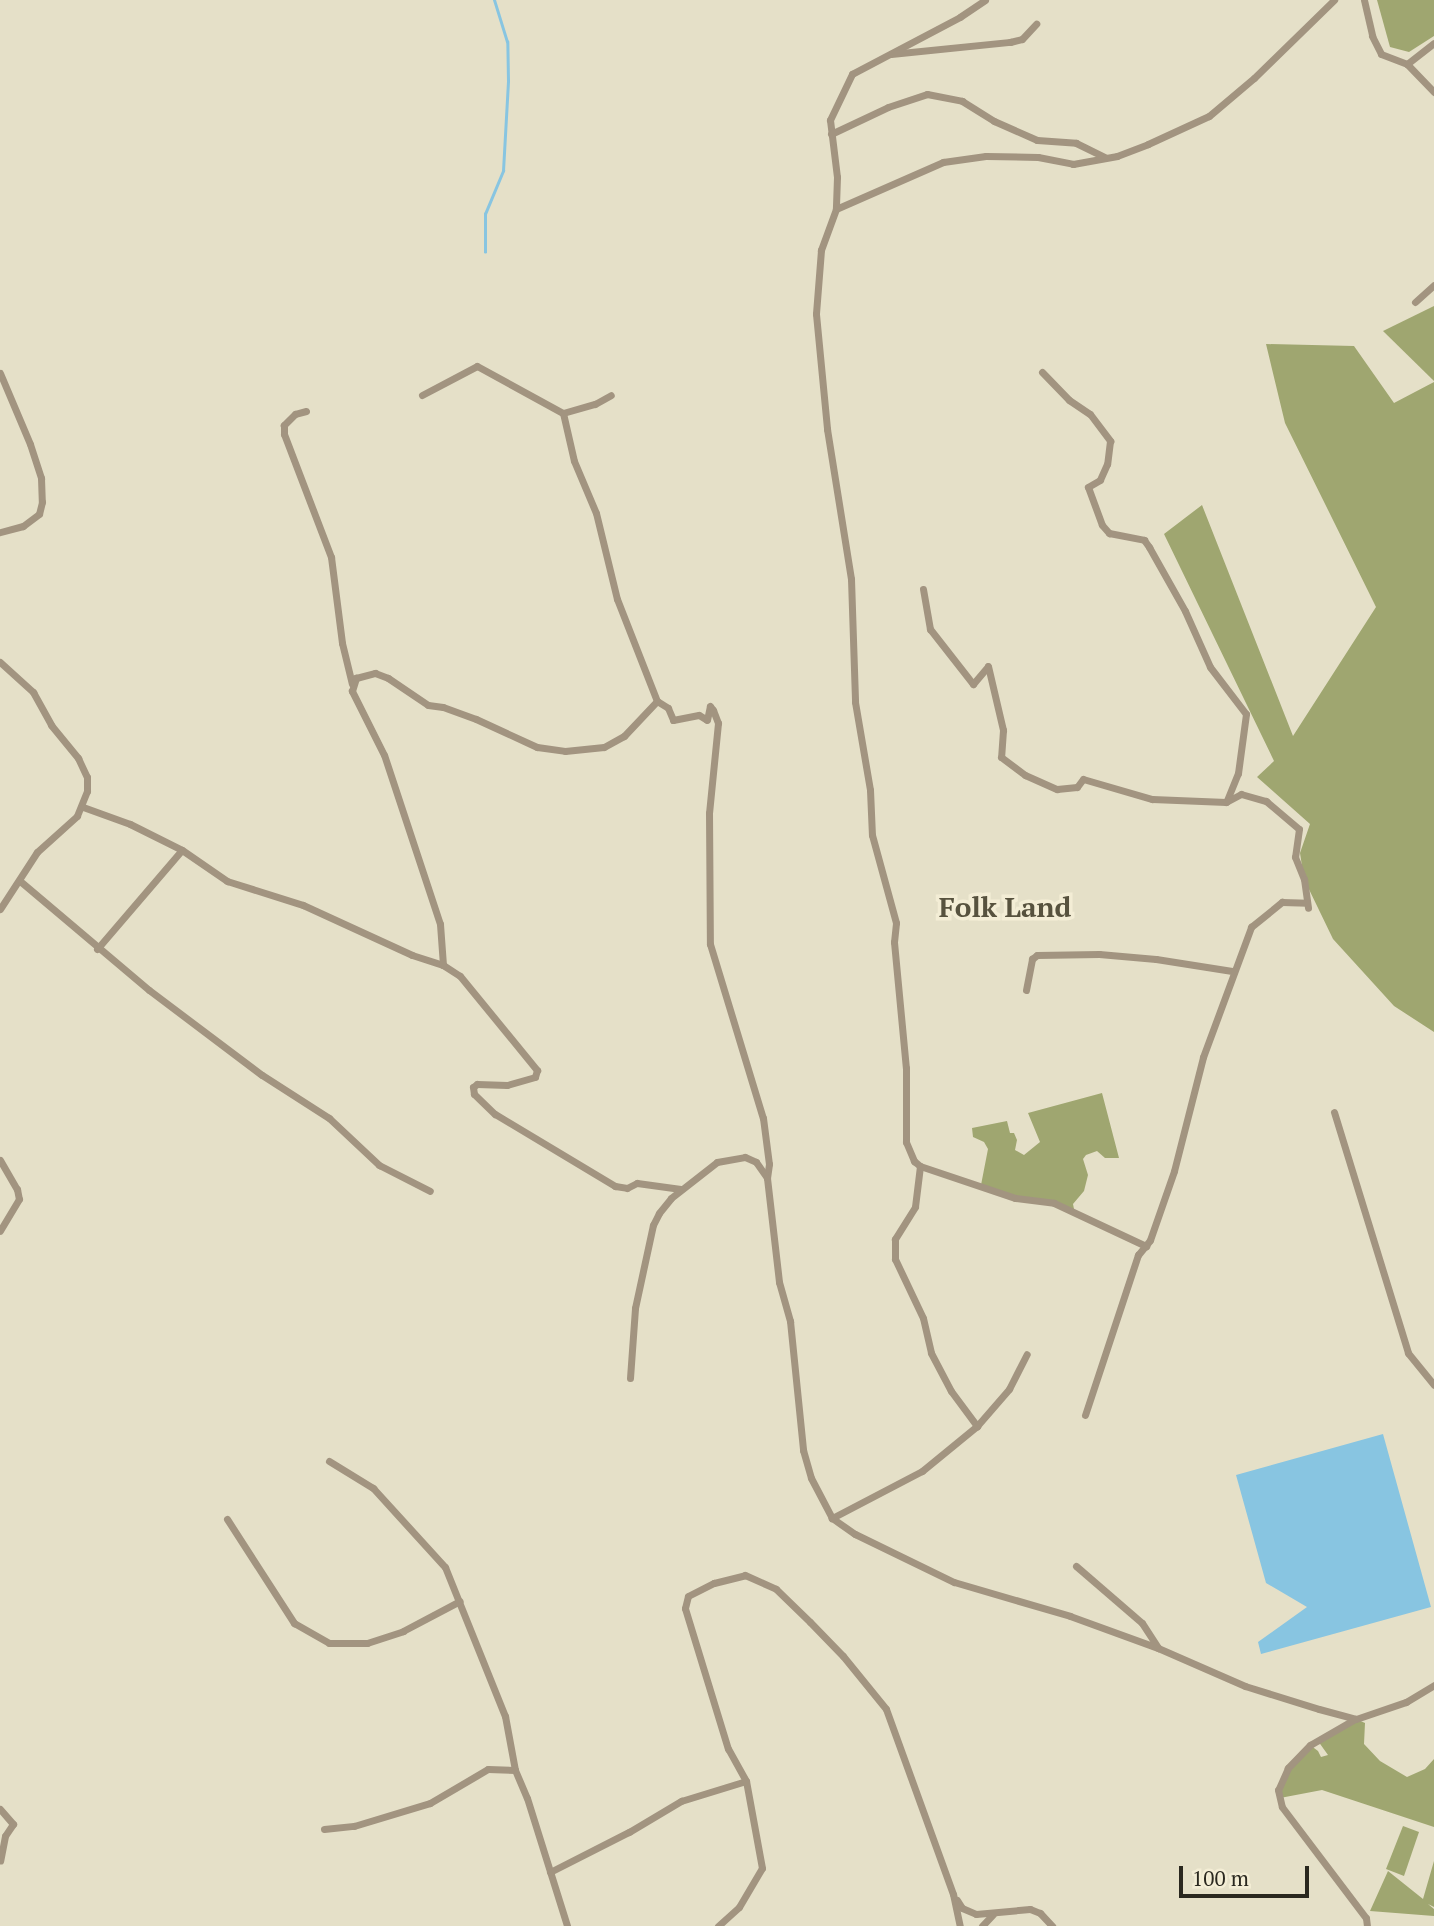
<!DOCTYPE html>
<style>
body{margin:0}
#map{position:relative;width:1434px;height:1926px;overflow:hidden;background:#e5e0c8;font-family:"PT Serif",serif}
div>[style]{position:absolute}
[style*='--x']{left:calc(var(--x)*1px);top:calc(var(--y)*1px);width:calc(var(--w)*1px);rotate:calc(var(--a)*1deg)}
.forest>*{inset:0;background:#9fa670}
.water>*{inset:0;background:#88c5e1}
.stream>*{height:2.5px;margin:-1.25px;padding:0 1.25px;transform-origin:1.25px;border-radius:1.25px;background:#88c5e1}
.minor>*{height:7px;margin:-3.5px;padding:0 3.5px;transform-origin:3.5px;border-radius:3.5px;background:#a29480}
span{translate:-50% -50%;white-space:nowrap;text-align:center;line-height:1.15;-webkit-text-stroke:7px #f3edd5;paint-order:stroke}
.quarter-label{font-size:28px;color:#57523e;font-weight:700}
.scale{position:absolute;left:1179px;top:1866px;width:130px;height:32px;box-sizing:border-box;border:4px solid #2a281f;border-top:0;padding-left:9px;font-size:21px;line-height:24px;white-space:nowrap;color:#2a281f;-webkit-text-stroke:5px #f3edd5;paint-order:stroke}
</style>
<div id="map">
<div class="forest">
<i style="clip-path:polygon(1377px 0,1434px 0,1434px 36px,1409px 52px,1390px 47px)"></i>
<i style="clip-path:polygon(1434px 306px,1434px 381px,1383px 331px)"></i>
<i style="clip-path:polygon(1266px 344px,1354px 346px,1394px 403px,1434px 382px,1434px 1032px,1394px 1006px,1333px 939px,1304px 879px,1300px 853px,1310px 824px,1257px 777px,1274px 761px,1164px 534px,1202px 505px,1293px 736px,1376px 607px,1285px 423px)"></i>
<i style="clip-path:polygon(1102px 1093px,1119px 1158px,1105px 1158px,1097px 1151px,1086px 1155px,1083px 1159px,1088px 1175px,1084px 1191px,1073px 1204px,1075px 1214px,1054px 1203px,1015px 1198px,981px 1185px,988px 1149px,984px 1142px,973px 1137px,972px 1128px,1007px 1121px,1010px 1133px,1014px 1133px,1017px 1140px,1015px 1150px,1024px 1155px,1040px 1142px,1028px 1113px)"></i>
<i style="clip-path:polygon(1356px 1719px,1365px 1723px,1364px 1744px,1380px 1761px,1407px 1777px,1425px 1769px,1434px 1759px,1434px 1827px,1322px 1790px,1280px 1798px,1281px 1778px,1310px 1745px,1318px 1751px,1321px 1757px,1328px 1755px,1318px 1741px)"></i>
<i style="clip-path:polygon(1403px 1826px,1419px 1832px,1404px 1876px,1386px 1869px)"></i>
<i style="clip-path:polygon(1434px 1861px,1434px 1907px,1428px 1904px,1434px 1909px,1434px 1916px,1370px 1911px,1388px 1871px,1423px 1899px)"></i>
</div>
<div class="water">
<i style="clip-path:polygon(1383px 1434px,1431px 1607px,1261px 1654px,1258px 1642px,1307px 1607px,1266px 1583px,1236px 1475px)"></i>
</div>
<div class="stream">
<i style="--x:485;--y:252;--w:38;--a:-90"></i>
<i style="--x:485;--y:214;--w:47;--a:-67.3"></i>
<i style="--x:503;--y:171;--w:90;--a:-86.8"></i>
<i style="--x:508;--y:81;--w:39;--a:-91"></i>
<i style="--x:507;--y:42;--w:44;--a:-107.2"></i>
</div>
<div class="minor">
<i style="--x:985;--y:0;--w:30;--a:146"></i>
<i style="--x:960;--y:17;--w:122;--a:152.2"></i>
<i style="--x:852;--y:74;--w:51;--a:115.6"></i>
<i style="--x:830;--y:120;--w:57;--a:83"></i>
<i style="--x:837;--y:177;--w:32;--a:92"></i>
<i style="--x:836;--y:209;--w:44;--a:110.1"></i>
<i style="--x:821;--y:250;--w:64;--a:94.5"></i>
<i style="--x:816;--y:314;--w:116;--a:84.5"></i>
<i style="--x:827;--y:429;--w:152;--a:80.9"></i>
<i style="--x:851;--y:579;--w:123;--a:88.1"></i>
<i style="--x:855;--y:702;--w:89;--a:80.3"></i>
<i style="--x:870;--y:790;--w:45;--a:87.5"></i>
<i style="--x:872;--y:835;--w:91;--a:74.7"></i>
<i style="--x:896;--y:923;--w:19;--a:96"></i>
<i style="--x:894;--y:942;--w:127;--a:84.6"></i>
<i style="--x:906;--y:1068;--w:74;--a:90"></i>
<i style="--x:906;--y:1142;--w:21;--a:67"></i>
<i style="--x:914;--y:1161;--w:8;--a:40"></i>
<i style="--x:920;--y:1166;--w:41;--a:97"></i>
<i style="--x:915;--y:1207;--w:38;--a:122"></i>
<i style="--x:895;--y:1239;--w:20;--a:90"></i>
<i style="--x:895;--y:1259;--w:65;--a:64.6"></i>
<i style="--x:923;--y:1318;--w:36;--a:77"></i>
<i style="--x:931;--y:1353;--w:43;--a:62.2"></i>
<i style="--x:951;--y:1391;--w:44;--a:53.4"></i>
<i style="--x:977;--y:1426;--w:71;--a:140.7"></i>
<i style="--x:922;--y:1471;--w:102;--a:152.4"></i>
<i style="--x:832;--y:1518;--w:28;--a:35"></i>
<i style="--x:855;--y:1534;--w:110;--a:25.9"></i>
<i style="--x:954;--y:1582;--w:121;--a:16.3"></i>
<i style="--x:1070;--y:1616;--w:94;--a:20"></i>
<i style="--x:1158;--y:1648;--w:95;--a:23.6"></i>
<i style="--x:1245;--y:1686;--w:77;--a:17.3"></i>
<i style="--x:1319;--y:1709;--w:38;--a:15"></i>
<i style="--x:1356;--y:1719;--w:53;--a:-18.8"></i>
<i style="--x:1406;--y:1702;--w:33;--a:-31"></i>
<i style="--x:1364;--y:0;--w:37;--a:77"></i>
<i style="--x:1372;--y:36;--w:20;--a:63"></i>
<i style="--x:1381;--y:54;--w:28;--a:21"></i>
<i style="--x:1407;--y:64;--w:34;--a:-38"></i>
<i style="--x:891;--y:54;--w:120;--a:-5.8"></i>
<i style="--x:1010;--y:42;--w:12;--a:-14"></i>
<i style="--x:1022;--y:39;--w:21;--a:-47"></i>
<i style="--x:1407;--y:64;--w:39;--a:46"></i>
<i style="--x:831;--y:134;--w:63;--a:-25.3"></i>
<i style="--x:888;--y:107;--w:41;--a:-18.4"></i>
<i style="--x:927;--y:94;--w:36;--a:11"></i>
<i style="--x:962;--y:101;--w:38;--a:32"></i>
<i style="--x:994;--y:121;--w:47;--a:23.8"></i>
<i style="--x:1037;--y:140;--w:39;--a:4"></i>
<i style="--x:1076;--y:143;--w:32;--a:26"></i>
<i style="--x:836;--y:209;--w:117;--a:-23.7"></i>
<i style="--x:943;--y:162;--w:43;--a:-7.9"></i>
<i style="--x:986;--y:156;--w:52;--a:1.1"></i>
<i style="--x:1038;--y:157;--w:36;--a:11"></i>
<i style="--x:1073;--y:164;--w:45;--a:-10.3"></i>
<i style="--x:1117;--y:156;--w:33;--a:-21"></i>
<i style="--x:1148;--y:144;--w:67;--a:-24.7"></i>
<i style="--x:1209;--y:116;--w:59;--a:-40.2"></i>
<i style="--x:1254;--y:78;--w:112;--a:-44.3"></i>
<i style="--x:1415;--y:302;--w:25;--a:-42"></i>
<i style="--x:1042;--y:372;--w:39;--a:46"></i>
<i style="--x:1069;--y:400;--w:25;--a:34"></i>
<i style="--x:1090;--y:414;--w:34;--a:53"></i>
<i style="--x:1110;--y:441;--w:23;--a:97"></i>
<i style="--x:1107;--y:464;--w:17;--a:114"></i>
<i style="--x:1100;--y:480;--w:14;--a:150"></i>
<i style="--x:1088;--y:487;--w:40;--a:69.8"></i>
<i style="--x:1102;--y:525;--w:11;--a:49"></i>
<i style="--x:1109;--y:533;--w:36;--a:11"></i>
<i style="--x:1144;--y:540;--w:9;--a:54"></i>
<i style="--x:1149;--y:547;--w:73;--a:60.6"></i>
<i style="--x:1185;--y:611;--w:61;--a:65.9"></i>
<i style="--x:1210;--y:667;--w:59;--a:52.5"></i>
<i style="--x:1246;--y:714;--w:60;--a:97.7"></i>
<i style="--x:1238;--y:773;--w:31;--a:112"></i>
<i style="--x:0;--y:373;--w:77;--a:67.1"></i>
<i style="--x:30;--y:444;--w:36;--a:72"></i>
<i style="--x:41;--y:478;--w:24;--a:88"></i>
<i style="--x:42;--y:502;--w:12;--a:104"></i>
<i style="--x:39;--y:514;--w:20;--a:143"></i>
<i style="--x:23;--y:526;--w:24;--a:165"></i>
<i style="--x:422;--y:395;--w:62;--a:-27.8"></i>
<i style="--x:477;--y:366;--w:98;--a:28.7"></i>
<i style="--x:563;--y:413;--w:49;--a:77.1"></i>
<i style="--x:574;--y:461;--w:56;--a:67.1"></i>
<i style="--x:596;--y:513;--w:89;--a:76.3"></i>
<i style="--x:617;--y:599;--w:110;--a:68.6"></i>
<i style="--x:657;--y:701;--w:13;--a:32"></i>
<i style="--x:668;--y:708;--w:13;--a:67"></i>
<i style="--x:673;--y:720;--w:26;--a:-11"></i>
<i style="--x:699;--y:715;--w:9;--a:32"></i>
<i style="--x:707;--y:720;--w:14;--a:-78"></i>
<i style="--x:710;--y:706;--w:5;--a:53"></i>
<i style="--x:713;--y:710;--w:14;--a:69"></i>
<i style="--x:718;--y:723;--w:90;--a:95.7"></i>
<i style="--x:709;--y:813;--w:131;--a:89.6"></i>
<i style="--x:710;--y:944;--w:182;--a:73.1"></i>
<i style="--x:763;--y:1118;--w:46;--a:82.6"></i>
<i style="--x:769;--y:1164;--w:14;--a:98"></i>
<i style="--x:306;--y:411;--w:11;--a:165"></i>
<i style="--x:295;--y:414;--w:16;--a:135"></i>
<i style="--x:284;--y:425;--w:9;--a:90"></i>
<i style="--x:284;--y:434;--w:132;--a:69.1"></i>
<i style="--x:331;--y:557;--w:87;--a:82.7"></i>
<i style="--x:342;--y:643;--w:42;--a:76.3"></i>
<i style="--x:563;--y:413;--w:33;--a:-16"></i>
<i style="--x:595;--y:404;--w:18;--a:-29"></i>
<i style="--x:923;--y:589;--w:41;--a:80.1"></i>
<i style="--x:930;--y:629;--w:70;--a:52"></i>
<i style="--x:973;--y:684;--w:23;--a:-50"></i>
<i style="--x:988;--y:666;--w:66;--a:76.8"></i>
<i style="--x:1003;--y:730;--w:27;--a:94"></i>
<i style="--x:1001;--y:757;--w:30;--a:37"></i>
<i style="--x:1025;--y:775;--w:35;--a:24"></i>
<i style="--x:1057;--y:789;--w:20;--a:-6"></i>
<i style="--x:1077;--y:787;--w:10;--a:-53"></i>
<i style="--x:1083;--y:779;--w:72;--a:16.2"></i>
<i style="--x:1152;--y:799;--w:74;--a:2.3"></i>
<i style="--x:1226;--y:802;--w:17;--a:-28"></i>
<i style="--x:1241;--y:794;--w:26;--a:16"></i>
<i style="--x:1266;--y:801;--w:43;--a:40.3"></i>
<i style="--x:1299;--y:829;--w:28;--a:98"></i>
<i style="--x:1295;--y:857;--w:24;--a:68"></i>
<i style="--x:1304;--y:879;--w:29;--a:82"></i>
<i style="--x:0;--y:662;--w:45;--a:42.3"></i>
<i style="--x:33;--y:692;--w:38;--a:61"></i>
<i style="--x:51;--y:725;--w:43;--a:50.7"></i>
<i style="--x:78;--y:758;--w:21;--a:65"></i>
<i style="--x:87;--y:777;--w:14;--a:90"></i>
<i style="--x:87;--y:791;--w:27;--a:112"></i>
<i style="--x:77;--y:816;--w:54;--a:138"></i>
<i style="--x:37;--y:852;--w:68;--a:123"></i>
<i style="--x:83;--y:807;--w:50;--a:19.9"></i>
<i style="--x:130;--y:824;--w:58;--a:26.6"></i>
<i style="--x:182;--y:850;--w:55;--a:34.6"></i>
<i style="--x:227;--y:881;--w:80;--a:17.5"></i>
<i style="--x:303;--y:905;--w:120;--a:24.6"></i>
<i style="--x:412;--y:955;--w:33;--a:18"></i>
<i style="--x:443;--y:965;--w:20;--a:33"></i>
<i style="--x:460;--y:976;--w:122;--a:50.7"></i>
<i style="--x:537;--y:1070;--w:7;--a:106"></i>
<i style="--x:535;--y:1077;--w:29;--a:164"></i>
<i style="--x:507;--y:1085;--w:30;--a:-178"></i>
<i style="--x:477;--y:1084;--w:5;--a:143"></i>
<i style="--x:473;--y:1087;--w:7;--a:82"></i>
<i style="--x:474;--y:1094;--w:29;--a:44"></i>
<i style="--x:495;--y:1114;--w:140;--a:31"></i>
<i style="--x:615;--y:1186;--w:12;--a:9"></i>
<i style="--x:627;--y:1188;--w:11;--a:-27"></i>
<i style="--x:637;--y:1183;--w:44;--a:7.8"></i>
<i style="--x:20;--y:881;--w:169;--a:40.2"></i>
<i style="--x:149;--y:990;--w:141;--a:37"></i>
<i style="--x:262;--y:1075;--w:80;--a:32.7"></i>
<i style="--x:329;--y:1118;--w:69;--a:43.2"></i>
<i style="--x:379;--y:1165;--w:57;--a:27"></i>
<i style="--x:97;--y:949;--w:130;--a:-49.4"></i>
<i style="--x:443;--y:965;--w:41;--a:-94.2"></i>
<i style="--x:440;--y:924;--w:178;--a:-108.3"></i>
<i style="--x:384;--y:755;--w:72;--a:-116.6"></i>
<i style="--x:352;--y:691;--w:14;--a:-73"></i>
<i style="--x:356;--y:678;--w:20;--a:-15"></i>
<i style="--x:375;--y:673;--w:14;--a:21"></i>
<i style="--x:388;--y:678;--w:48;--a:34"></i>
<i style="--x:428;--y:705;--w:15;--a:8"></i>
<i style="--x:443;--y:707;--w:35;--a:20"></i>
<i style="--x:476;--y:719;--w:67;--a:24.7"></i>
<i style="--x:537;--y:747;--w:28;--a:8"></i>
<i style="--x:565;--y:751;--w:39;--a:-6"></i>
<i style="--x:604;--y:747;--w:23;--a:-29"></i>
<i style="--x:624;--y:736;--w:48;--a:-46.7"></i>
<i style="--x:1026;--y:990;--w:32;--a:-79"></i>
<i style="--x:1032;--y:959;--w:6;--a:-39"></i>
<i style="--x:1037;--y:955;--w:62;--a:-0.9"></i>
<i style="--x:1099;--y:954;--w:57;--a:5"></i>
<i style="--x:1156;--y:959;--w:77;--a:9"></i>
<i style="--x:1334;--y:1112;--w:252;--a:72.9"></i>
<i style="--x:1408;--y:1353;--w:41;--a:50.9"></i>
<i style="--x:0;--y:1160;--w:34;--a:60"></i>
<i style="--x:17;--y:1189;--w:10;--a:79"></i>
<i style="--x:19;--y:1199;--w:37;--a:121"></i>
<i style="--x:920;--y:1166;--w:100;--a:18.6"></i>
<i style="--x:1015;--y:1198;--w:39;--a:7"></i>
<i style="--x:1054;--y:1203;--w:102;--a:25.1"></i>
<i style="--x:630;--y:1378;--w:70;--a:-85.9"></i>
<i style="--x:635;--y:1308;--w:85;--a:-77.8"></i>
<i style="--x:653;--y:1225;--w:13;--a:-63"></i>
<i style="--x:659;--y:1213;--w:19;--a:-51"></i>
<i style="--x:671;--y:1198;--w:58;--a:-38"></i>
<i style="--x:717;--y:1162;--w:28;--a:-10"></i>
<i style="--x:745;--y:1157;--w:12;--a:24"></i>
<i style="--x:756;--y:1162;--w:19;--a:55"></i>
<i style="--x:767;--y:1178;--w:105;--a:83.4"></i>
<i style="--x:779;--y:1282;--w:41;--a:74.2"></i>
<i style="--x:790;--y:1321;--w:130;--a:84.2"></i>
<i style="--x:803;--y:1450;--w:29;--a:74"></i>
<i style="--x:811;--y:1478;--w:45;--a:62.3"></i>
<i style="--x:1085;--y:1415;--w:169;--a:-71.7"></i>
<i style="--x:1138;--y:1255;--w:19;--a:-51"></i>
<i style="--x:1150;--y:1240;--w:73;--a:-70.8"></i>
<i style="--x:1174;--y:1171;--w:118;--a:-75.7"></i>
<i style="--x:1203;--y:1057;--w:139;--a:-69.7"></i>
<i style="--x:1251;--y:927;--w:40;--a:-39"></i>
<i style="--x:1282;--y:902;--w:25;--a:2"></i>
<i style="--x:977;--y:1426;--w:49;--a:-49.1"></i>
<i style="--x:1009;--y:1389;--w:39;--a:-63"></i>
<i style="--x:329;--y:1461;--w:52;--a:31.5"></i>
<i style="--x:373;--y:1488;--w:107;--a:47.7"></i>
<i style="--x:445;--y:1567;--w:161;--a:68.1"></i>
<i style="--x:505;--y:1716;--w:55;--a:79.5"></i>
<i style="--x:515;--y:1770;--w:30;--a:67"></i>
<i style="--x:527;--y:1798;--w:134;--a:72.6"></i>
<i style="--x:227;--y:1519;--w:124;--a:57.2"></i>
<i style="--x:294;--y:1623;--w:40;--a:29.7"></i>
<i style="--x:329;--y:1643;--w:38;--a:0"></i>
<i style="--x:367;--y:1643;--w:38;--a:-18"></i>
<i style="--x:403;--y:1631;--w:64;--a:-27.8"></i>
<i style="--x:1076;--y:1566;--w:87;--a:40.8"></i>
<i style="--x:1142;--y:1623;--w:30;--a:57"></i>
<i style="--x:1355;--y:1719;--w:52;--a:150"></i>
<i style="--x:1310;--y:1745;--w:32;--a:134"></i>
<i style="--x:1288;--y:1768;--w:24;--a:114"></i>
<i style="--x:1278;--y:1790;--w:17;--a:77"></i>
<i style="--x:1282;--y:1807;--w:139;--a:52.9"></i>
<i style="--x:1366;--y:1918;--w:8;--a:83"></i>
<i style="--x:0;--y:1809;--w:20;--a:49"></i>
<i style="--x:13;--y:1824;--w:14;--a:124"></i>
<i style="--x:5;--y:1836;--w:25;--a:101"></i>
<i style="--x:324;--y:1829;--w:30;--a:-6"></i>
<i style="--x:354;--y:1826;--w:79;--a:-16.8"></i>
<i style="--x:430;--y:1803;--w:67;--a:-30.4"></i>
<i style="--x:488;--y:1769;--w:27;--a:2"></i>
<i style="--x:550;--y:1872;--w:89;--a:-26.9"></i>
<i style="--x:629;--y:1832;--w:61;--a:-30.8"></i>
<i style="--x:681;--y:1801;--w:68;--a:-17.1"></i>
<i style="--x:957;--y:1900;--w:9;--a:58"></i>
<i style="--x:962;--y:1908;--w:15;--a:23"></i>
<i style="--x:976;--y:1914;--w:54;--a:-5.3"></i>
<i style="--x:1030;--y:1909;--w:11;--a:22"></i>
<i style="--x:1040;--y:1913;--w:18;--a:47"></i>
<i style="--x:718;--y:1926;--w:28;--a:-42"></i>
<i style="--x:739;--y:1907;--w:45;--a:-59.5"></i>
<i style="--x:762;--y:1868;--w:88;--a:-100.4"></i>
<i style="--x:746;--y:1781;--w:37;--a:-119"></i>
<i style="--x:728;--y:1749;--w:147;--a:-107"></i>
<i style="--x:685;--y:1608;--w:12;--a:-76"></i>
<i style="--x:688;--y:1596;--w:29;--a:-27"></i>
<i style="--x:714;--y:1583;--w:32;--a:-14"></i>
<i style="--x:745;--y:1575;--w:34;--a:24"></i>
<i style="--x:776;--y:1589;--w:47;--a:44.1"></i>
<i style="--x:810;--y:1622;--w:47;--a:45.9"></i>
<i style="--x:843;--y:1656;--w:68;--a:50.9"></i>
<i style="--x:886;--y:1709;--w:197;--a:70.1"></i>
<i style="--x:953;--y:1894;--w:33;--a:78"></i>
<i style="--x:982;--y:1926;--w:16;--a:-47"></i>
</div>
<div class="quarter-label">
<span style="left:1005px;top:907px">Folk Land</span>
</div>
<div class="scale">100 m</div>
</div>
